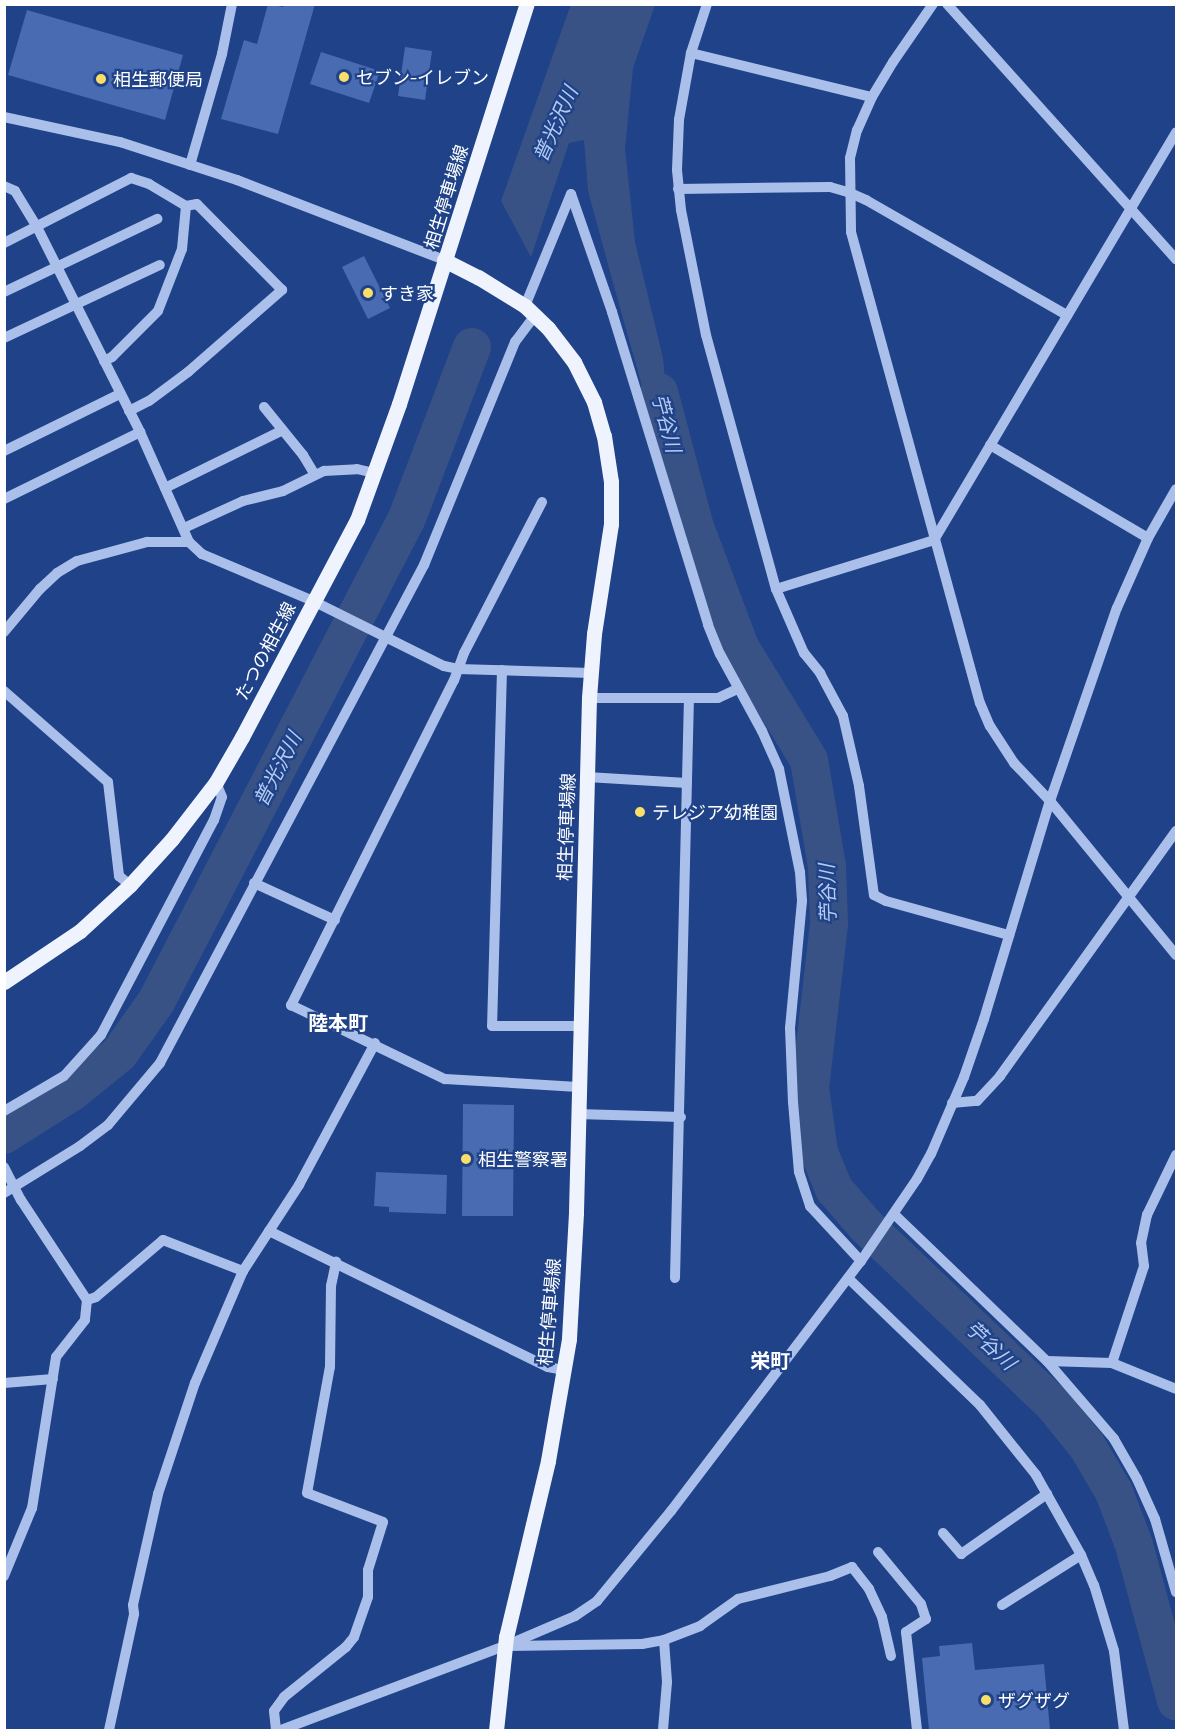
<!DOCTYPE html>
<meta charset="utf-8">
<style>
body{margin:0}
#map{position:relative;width:1181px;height:1735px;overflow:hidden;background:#1f4288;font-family:Barlow,"Noto Sans JP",sans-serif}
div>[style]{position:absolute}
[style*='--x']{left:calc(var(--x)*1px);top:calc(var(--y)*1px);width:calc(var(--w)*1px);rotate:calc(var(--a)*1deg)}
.water>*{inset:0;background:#385286}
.river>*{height:38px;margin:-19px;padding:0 19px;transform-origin:19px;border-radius:19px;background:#385286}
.building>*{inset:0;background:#486bb1}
.minor>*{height:10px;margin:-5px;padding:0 5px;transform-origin:5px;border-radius:5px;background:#aac0eb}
.major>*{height:15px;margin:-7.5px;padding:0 7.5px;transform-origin:7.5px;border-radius:7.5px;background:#eef3fe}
.dots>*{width:16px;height:16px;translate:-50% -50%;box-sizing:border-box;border:3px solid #1f4288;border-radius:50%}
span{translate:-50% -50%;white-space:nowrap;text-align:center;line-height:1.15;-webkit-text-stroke:4.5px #1f4288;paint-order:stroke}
.poi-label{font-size:18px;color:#fff}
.left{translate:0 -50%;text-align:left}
.street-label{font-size:18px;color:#fff}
.water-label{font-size:20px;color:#b5cbf2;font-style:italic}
.neighbourhood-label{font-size:20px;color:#fff;font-weight:700}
.frame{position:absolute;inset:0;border:6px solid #fff;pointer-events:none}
</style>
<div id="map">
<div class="water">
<i style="clip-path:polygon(571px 4px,655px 5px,633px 68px,625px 149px,635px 242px,663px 358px,676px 489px,649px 411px,612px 279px,588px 191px,584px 140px,569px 143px,531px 257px,501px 201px)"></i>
</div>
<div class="river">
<i style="--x:659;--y:392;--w:140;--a:75.1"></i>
<i style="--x:695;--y:527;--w:128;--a:69.4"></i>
<i style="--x:740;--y:647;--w:132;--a:58.6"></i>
<i style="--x:809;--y:760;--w:108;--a:80.4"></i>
<i style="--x:827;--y:866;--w:58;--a:88"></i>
<i style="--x:829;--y:924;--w:165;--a:96.6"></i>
<i style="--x:810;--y:1088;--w:65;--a:82"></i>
<i style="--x:819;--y:1152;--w:40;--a:68"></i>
<i style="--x:834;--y:1189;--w:50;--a:49"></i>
<i style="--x:867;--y:1227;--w:257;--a:43.6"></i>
<i style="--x:1053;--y:1404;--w:54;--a:51"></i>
<i style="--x:1087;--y:1446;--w:53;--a:59.6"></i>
<i style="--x:1114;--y:1492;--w:57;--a:69.3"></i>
<i style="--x:1134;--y:1545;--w:162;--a:74.9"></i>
<i style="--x:4;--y:1135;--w:80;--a:-32.3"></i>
<i style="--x:72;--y:1092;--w:60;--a:-39"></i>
<i style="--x:119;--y:1054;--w:64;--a:-54.6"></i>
<i style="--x:156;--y:1002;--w:545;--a:-62.59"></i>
<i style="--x:407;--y:518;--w:183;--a:-69.2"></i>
</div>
<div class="building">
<i style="clip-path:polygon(268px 4px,283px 7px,284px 4px,315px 4px,278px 134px,221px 119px,244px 40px,257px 44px)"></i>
<i style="clip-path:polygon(27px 10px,183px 55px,165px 120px,8px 75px)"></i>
<i style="clip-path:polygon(405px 47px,432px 51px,425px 100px,398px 96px)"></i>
<i style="clip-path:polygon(321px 52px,380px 71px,369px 103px,310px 84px)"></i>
<i style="clip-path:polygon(364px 256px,390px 308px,368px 319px,342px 267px)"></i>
<i style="clip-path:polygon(463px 1104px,514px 1105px,513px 1216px,462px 1216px)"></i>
<i style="clip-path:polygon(376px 1172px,447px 1175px,446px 1214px,389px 1212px,389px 1207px,374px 1206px)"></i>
<i style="clip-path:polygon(972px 1643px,975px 1670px,1044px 1664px,1050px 1730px,929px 1730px,922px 1658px,940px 1656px,939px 1646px)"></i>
</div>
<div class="minor">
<i style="--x:707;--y:4;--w:52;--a:108.1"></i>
<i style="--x:691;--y:53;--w:68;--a:100.2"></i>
<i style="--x:679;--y:120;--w:50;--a:92.3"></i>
<i style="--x:677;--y:170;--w:40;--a:84.3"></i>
<i style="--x:681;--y:210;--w:127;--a:78.7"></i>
<i style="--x:706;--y:335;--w:263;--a:74.6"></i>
<i style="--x:776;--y:589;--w:70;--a:66.4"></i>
<i style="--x:804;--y:653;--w:26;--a:51"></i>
<i style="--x:820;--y:673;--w:49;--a:61.9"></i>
<i style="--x:843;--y:716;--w:72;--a:77.1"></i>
<i style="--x:859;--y:786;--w:110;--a:82.2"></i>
<i style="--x:874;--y:895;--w:13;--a:27"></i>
<i style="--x:886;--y:901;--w:128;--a:15.5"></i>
<i style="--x:933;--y:4;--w:70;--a:124.6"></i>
<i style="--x:893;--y:62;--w:41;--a:121"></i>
<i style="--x:872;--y:97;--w:36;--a:114"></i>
<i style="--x:857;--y:130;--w:29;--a:104"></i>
<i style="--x:850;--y:158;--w:74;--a:89.2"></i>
<i style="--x:851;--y:232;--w:488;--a:74.7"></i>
<i style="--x:980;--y:703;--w:25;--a:67"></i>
<i style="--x:990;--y:726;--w:44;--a:57"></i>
<i style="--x:1014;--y:763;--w:52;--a:46.5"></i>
<i style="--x:1050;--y:801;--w:199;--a:50.7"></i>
<i style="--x:947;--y:4;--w:343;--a:48.1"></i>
<i style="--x:691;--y:53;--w:186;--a:13.7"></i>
<i style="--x:4;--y:117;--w:119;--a:12.2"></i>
<i style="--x:120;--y:142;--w:123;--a:18"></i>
<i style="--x:237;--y:180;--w:222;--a:21.1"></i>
<i style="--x:190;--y:165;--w:116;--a:-73.9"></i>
<i style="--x:222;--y:54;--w:51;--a:-78.7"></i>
<i style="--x:4;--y:186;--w:12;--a:24"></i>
<i style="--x:15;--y:191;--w:42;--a:58.6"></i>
<i style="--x:37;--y:227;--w:229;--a:63.3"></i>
<i style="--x:140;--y:432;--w:120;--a:66"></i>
<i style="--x:189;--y:542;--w:18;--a:43"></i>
<i style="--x:202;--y:554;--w:121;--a:22.9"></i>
<i style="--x:313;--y:601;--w:146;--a:26.4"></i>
<i style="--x:444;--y:666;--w:14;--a:12"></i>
<i style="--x:458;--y:669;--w:133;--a:1.7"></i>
<i style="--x:678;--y:189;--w:152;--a:-0.8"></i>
<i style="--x:830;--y:187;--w:19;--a:16"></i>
<i style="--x:848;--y:192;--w:20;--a:24"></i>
<i style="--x:866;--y:200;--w:232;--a:29.8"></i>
<i style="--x:4;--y:243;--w:143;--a:-27.1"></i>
<i style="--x:131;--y:178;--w:19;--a:18"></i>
<i style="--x:149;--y:184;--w:43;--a:30.7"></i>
<i style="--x:186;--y:206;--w:43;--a:95.3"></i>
<i style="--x:182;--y:249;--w:66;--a:111.2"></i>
<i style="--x:158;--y:311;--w:65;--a:135"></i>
<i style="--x:112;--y:357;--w:9;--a:153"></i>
<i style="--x:4;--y:292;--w:170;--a:-25.5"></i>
<i style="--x:525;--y:306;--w:121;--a:-67.7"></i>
<i style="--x:571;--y:194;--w:125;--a:70.8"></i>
<i style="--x:612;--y:312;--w:327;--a:72.9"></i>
<i style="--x:708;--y:625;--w:31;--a:68"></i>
<i style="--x:720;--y:654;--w:88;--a:61.4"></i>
<i style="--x:762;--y:731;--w:42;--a:65.9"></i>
<i style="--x:779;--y:769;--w:105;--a:78.5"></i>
<i style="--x:800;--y:872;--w:29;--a:86"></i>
<i style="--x:802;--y:901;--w:128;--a:95.4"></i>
<i style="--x:790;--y:1028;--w:74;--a:87.7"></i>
<i style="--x:793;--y:1102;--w:70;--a:85.1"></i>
<i style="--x:799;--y:1172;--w:36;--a:72"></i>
<i style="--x:810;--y:1206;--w:75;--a:47.2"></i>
<i style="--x:4;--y:338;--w:172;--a:-25.1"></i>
<i style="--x:264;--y:407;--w:62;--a:50.9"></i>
<i style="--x:303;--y:455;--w:23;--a:59"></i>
<i style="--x:129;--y:411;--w:22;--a:-27"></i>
<i style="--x:149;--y:401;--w:49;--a:-36.6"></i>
<i style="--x:188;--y:372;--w:125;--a:-41.1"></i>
<i style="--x:282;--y:290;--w:121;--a:-134.7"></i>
<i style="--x:197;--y:204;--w:11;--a:170"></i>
<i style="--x:990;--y:445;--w:183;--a:30.5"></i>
<i style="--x:4;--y:451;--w:129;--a:-26.2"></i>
<i style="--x:165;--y:488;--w:131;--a:-26.2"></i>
<i style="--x:4;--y:499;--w:152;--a:-26.2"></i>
<i style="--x:542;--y:502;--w:170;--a:117.3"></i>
<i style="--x:464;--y:653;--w:29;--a:110"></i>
<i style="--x:454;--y:680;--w:364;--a:116.6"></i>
<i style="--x:291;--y:1005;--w:171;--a:25.7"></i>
<i style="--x:445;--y:1079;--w:133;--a:3.4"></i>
<i style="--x:184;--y:528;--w:65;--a:-24.6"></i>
<i style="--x:243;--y:501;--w:41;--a:-14"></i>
<i style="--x:283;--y:491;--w:46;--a:-26"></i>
<i style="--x:324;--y:471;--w:33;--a:-3"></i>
<i style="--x:357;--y:469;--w:17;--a:13"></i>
<i style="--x:776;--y:589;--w:165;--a:-17.2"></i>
<i style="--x:934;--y:540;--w:474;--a:-59.3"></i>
<i style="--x:4;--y:632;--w:56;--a:-50.1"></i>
<i style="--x:40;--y:589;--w:23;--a:-43"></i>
<i style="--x:57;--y:573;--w:23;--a:-31"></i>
<i style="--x:77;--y:561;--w:73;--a:-15.2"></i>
<i style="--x:147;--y:542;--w:42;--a:0"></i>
<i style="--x:502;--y:670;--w:356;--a:91.6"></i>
<i style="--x:492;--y:1026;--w:88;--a:0"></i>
<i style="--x:4;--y:691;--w:138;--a:41.2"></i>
<i style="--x:108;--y:782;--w:95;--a:83.3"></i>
<i style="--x:119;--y:876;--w:14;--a:39"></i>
<i style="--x:589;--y:698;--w:129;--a:0"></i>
<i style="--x:718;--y:698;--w:21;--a:-25"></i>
<i style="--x:587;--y:777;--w:100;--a:3.4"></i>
<i style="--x:254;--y:883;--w:89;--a:24.6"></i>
<i style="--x:952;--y:1103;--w:25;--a:-5"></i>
<i style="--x:977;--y:1101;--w:34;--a:-47"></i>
<i style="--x:1000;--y:1076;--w:302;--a:-54.3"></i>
<i style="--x:4;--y:1111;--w:69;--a:-30.3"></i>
<i style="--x:64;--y:1076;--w:55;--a:-47.9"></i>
<i style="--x:101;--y:1035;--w:243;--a:-62.3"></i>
<i style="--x:214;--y:820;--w:24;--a:-71"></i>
<i style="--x:222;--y:797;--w:16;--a:-112"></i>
<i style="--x:577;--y:1114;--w:104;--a:1.7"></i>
<i style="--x:4;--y:1167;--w:37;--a:63"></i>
<i style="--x:21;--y:1200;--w:120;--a:56.6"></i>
<i style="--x:87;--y:1300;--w:20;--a:96"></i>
<i style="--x:85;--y:1320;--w:47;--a:128.1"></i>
<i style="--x:56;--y:1357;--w:153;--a:99"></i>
<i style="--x:32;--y:1508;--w:74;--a:112.4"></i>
<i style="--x:4;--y:1193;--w:89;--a:-31.7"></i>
<i style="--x:80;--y:1146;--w:35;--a:-37"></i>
<i style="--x:108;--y:1125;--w:81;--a:-50"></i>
<i style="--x:160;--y:1063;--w:564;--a:-62.07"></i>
<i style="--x:424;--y:565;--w:241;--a:-67.8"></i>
<i style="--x:515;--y:342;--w:34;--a:-53"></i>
<i style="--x:894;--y:1214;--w:212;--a:43.9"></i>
<i style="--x:1047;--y:1361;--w:103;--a:49.3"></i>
<i style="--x:1114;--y:1439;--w:46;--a:60.1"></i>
<i style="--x:1137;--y:1479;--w:44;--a:65.8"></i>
<i style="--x:1155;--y:1519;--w:76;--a:74"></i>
<i style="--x:269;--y:1231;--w:310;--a:26"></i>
<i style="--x:548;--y:1367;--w:16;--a:11"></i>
<i style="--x:675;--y:1278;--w:580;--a:-88.62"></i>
<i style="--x:848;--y:1278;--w:183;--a:43.9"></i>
<i style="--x:980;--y:1405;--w:90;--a:51.3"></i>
<i style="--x:1036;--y:1475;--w:92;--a:60.6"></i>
<i style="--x:1081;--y:1555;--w:33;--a:67"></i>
<i style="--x:1094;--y:1585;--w:69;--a:73.1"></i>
<i style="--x:1114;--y:1651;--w:80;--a:82.8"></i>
<i style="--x:87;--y:1300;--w:9;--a:-18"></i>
<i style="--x:96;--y:1297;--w:88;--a:-40.4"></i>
<i style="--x:163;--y:1240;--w:86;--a:21.2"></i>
<i style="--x:1047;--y:1361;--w:65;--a:1.8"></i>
<i style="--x:1112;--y:1363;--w:69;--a:22.1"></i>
<i style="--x:1112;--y:1363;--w:102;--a:-71.7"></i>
<i style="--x:1144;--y:1266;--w:23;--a:-97"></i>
<i style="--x:1141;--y:1243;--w:29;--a:-78"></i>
<i style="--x:1147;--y:1215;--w:67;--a:-64.2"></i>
<i style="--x:4;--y:1383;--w:49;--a:-4.7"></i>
<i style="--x:943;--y:1533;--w:28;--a:49"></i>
<i style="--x:961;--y:1554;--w:105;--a:-34.9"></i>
<i style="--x:878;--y:1552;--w:67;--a:50.4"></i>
<i style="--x:921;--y:1604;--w:16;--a:72"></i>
<i style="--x:926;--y:1619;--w:24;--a:147"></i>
<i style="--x:906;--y:1632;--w:99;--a:83.6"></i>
<i style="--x:1002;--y:1605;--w:93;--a:-32.3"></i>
<i style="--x:664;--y:1640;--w:39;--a:-21"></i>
<i style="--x:700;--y:1626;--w:47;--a:-35.4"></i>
<i style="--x:738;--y:1599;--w:95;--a:-14"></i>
<i style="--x:830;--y:1576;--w:24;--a:-22"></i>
<i style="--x:852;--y:1567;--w:28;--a:52"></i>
<i style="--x:869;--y:1589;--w:31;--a:65"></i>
<i style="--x:882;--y:1617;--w:40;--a:77"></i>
<i style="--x:509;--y:1646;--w:133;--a:-0.9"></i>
<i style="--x:642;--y:1644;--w:22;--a:-10"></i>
<i style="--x:664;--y:1640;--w:42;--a:85.9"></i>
<i style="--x:667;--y:1682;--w:48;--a:94.8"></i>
<i style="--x:109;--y:1730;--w:119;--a:-77.8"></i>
<i style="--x:134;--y:1614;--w:9;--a:-96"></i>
<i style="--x:133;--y:1605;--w:114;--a:-77.3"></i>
<i style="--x:158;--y:1494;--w:117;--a:-71.6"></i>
<i style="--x:195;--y:1383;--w:122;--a:-66.8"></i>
<i style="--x:243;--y:1271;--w:103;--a:-56.9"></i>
<i style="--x:299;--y:1185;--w:161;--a:-61.8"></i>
<i style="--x:276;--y:1730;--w:19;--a:-96"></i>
<i style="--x:274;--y:1711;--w:17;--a:-54"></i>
<i style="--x:284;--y:1697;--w:80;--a:-38.9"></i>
<i style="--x:346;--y:1647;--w:13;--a:-51"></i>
<i style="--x:354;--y:1637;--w:42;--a:-70.7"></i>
<i style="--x:368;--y:1597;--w:27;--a:-90"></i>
<i style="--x:368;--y:1570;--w:50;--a:-72.6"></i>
<i style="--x:383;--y:1522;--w:81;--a:-159.1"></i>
<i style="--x:307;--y:1493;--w:128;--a:-79.7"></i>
<i style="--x:330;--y:1367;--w:81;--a:-89.3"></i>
<i style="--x:331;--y:1286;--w:25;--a:-78"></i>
<i style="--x:281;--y:1730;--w:239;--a:-20.6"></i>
<i style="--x:505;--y:1646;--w:76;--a:-23.2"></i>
<i style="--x:575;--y:1616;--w:27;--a:-34"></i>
<i style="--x:597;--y:1601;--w:117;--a:-50.6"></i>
<i style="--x:671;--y:1511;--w:314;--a:-52.8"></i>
<i style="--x:861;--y:1261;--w:99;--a:-55.7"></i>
<i style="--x:917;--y:1179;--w:29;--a:-61"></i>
<i style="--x:931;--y:1154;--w:84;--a:-66.8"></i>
<i style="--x:964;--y:1077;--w:61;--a:-71"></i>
<i style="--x:984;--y:1019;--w:228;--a:-73.2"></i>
<i style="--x:1050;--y:801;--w:204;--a:-70.9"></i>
<i style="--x:1117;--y:608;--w:77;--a:-66.1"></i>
<i style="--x:1148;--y:538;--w:56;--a:-60.3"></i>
</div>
<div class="major">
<i style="--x:444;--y:260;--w:38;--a:27"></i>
<i style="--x:478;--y:277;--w:55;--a:31.7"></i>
<i style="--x:525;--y:306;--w:32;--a:44"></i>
<i style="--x:548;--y:328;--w:43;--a:52.6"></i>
<i style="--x:574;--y:362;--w:45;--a:63.4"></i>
<i style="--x:594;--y:402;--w:35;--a:74"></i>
<i style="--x:604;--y:436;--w:47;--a:81.3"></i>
<i style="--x:611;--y:482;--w:42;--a:90"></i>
<i style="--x:611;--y:524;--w:111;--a:98.8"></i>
<i style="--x:594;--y:634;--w:64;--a:94.5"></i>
<i style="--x:589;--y:698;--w:515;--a:91.45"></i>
<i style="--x:576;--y:1213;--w:126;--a:93.2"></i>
<i style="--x:569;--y:1339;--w:124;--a:99.8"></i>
<i style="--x:548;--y:1461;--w:181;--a:103.4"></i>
<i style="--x:506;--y:1637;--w:94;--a:96.1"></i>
<i style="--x:4;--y:982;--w:92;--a:-33.9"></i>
<i style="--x:80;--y:931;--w:68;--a:-42.6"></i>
<i style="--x:130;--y:885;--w:62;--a:-47.6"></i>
<i style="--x:172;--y:839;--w:72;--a:-52.3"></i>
<i style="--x:216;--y:782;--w:52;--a:-60"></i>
<i style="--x:242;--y:737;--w:246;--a:-62.1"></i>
<i style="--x:357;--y:520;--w:123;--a:-70.1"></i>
<i style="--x:399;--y:404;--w:420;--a:-72.3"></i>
</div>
<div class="dots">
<i style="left:344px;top:77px;background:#f9de6a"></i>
<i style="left:101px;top:79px;background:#f9de6a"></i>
<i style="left:368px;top:293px;background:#f9de6a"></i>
<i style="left:640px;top:812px;background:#f9de6a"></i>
<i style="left:466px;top:1159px;background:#f9de6a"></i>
<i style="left:986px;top:1700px;background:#f9de6a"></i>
</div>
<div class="poi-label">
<span class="left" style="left:356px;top:77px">セブン-イレブン</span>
<span class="left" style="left:113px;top:79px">相生郵便局</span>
<span class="left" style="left:380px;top:293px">すき家</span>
<span class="left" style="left:652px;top:812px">テレジア幼稚園</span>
<span class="left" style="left:478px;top:1159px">相生警察署</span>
<span class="left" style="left:998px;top:1700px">ザグザグ</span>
</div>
<div class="street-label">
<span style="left:446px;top:197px;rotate:-73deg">相生停車場線</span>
<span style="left:265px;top:651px;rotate:-62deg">たつの相生線</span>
<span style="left:566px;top:827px;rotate:-88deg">相生停車場線</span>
<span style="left:549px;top:1312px;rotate:-85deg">相生停車場線</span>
</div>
<div class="water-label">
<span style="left:555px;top:124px;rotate:-66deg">普光沢川</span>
<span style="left:667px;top:423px;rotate:75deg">苧谷川</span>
<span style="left:277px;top:769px;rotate:-63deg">普光沢川</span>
<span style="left:827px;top:894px;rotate:-92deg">苧谷川</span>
<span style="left:991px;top:1345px;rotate:44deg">苧谷川</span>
</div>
<div class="neighbourhood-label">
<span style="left:338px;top:1022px">陸本町</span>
<span style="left:770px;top:1360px">栄町</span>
</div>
<div class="frame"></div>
</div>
